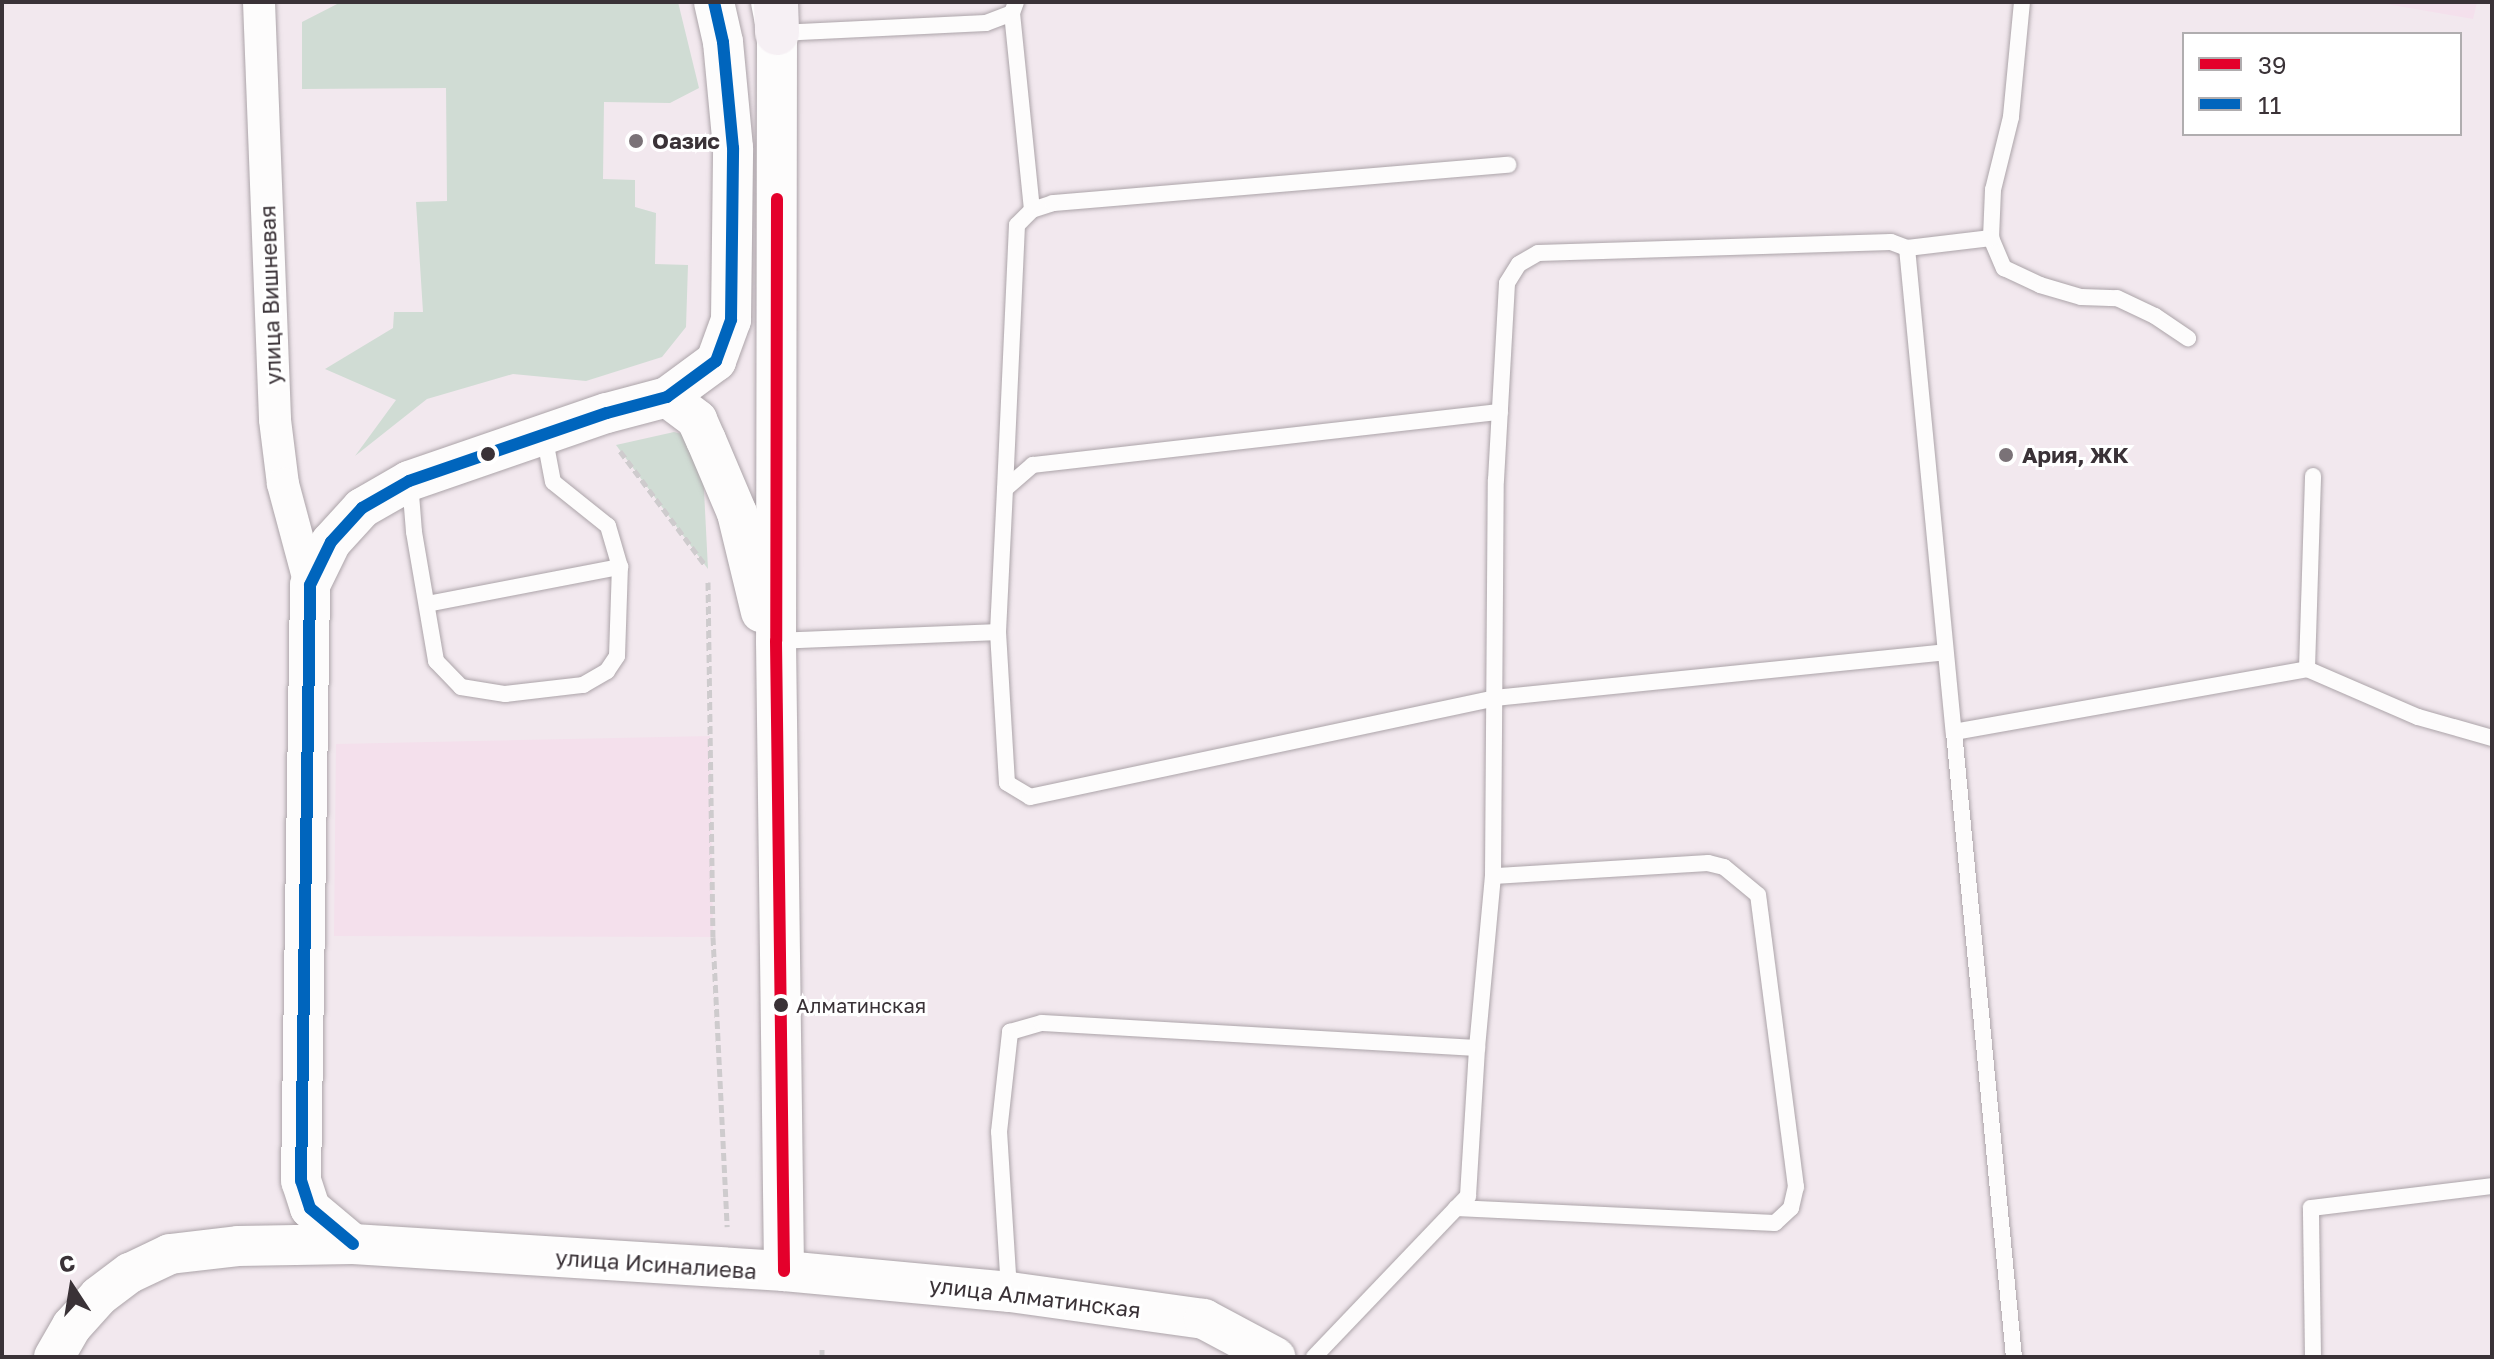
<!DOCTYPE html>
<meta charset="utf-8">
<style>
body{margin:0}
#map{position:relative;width:2494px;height:1359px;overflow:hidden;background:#f2e8ee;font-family:"Golos Text",sans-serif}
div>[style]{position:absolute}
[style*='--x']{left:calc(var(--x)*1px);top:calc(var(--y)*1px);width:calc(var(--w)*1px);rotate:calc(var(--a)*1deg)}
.built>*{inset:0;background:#f4e0ec}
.green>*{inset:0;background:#d0dcd4}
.path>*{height:5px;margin-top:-2.5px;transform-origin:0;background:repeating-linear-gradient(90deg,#cecbcd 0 8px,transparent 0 12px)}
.roads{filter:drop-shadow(0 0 2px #aca4a9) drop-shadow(0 0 2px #aca4a9)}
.service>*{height:16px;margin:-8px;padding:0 8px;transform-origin:8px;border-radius:8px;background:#fdfcfc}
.minor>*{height:32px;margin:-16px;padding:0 16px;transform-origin:16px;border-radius:16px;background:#fdfcfc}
.tertiary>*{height:40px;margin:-20px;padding:0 20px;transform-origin:20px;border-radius:20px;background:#fdfcfc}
.primary>*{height:44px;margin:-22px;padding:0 22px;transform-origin:22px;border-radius:22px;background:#f6f0f4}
.bus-1>*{height:12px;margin:-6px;padding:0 6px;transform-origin:6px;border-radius:6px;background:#e4002b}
.bus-2>*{height:12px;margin:-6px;padding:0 6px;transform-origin:6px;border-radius:6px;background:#0065bd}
.dots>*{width:22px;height:22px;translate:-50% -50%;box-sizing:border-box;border:4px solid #fff;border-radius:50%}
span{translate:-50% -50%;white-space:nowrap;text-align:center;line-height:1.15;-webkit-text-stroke:6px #fff;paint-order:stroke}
.bus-label{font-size:20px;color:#3a3237}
.left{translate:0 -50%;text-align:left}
.poi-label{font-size:22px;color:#3a3237;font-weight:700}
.street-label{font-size:22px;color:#3a3237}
.frame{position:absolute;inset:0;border:4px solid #3a3237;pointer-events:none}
.legend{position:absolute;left:2182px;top:32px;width:280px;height:104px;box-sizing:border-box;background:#fff;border:2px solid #b0adaf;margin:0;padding:10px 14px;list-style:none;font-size:24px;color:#3a3237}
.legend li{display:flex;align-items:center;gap:16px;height:40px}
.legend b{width:40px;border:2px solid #b0adaf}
.north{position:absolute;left:32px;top:1247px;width:80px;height:80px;-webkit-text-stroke:6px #fff;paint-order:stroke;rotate:348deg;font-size:22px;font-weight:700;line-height:32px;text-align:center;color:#3a3237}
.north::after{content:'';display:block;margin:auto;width:28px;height:36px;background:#3a3237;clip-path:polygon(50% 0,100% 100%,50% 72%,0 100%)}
</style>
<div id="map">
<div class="built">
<i style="clip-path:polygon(2375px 2px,2477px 2px,2473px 19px)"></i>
<i style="clip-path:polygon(710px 736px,713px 937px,334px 936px,336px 744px)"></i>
</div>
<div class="green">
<i style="clip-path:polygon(341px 2px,678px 2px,699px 88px,670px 103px,604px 102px,603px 179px,635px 180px,635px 207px,656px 213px,655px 264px,688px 265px,686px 327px,662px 357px,586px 381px,513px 374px,427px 399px,355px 456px,396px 400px,325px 369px,393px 328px,394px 312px,423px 312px,416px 202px,447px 201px,446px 88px,302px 89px,302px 22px)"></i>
<i style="clip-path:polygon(674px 432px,693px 437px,702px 451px,708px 569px,616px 445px)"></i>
</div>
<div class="path">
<i style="--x:620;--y:451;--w:142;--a:53.3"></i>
<i style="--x:708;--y:582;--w:355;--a:89.2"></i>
<i style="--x:713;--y:937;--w:290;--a:87.2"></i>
<i style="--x:822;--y:1357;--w:8;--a:-90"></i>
</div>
<div class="roads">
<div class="service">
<i style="--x:2022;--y:2;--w:116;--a:95.5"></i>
<i style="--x:2011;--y:117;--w:75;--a:103.9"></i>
<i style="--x:1993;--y:190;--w:48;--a:92.4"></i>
<i style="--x:1991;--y:238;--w:33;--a:67"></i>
<i style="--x:2004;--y:268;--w:40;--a:25"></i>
<i style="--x:2040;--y:285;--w:43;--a:16.3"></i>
<i style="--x:2081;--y:297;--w:36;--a:2"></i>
<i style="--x:2117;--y:298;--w:42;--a:25.3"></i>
<i style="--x:2155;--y:316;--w:40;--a:34"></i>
<i style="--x:1012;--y:13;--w:198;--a:84.2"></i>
<i style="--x:779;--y:33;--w:207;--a:-2.8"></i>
<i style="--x:986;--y:23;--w:28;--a:-21"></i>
<i style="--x:1012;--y:13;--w:12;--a:-70"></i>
<i style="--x:1907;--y:248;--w:85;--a:-6.8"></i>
<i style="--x:410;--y:482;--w:50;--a:85.4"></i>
<i style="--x:414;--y:532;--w:131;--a:80.3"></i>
<i style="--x:436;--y:661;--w:36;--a:46"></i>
<i style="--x:461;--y:687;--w:45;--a:9"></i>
<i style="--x:505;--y:694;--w:79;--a:-6.6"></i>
<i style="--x:583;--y:685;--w:28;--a:-30"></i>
<i style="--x:607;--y:671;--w:18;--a:-56"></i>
<i style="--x:617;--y:656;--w:89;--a:-88.1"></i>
<i style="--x:620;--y:567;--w:43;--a:-106.3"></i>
<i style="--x:608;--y:526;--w:70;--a:-141.3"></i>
<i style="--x:553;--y:482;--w:48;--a:-100.8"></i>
<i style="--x:1005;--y:489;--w:264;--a:-87.4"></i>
<i style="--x:1017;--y:225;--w:21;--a:-45"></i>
<i style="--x:1032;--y:210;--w:22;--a:-18"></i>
<i style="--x:1053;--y:203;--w:457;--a:-4.8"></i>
<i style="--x:427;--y:604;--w:197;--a:-10.9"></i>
<i style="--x:998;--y:632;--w:151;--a:86.6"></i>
<i style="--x:1007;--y:783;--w:27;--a:31"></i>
<i style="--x:1030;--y:797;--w:475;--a:-12"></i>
<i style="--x:1495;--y:698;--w:452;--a:-5.8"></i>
<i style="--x:776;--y:641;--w:222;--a:-2.3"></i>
<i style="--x:998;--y:632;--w:143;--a:-87.2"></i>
<i style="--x:1005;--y:489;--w:37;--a:-41"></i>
<i style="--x:1033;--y:465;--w:470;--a:-6.5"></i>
<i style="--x:2307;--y:669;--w:193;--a:-88.2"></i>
<i style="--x:1954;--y:732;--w:628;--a:84.52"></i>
<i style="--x:1456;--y:1208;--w:319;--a:2.7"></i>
<i style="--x:1775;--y:1223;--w:22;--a:-43"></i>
<i style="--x:1791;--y:1208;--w:22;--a:-77"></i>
<i style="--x:1796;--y:1187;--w:294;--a:-97.4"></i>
<i style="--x:1758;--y:895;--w:44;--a:-140.5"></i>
<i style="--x:1724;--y:867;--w:16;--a:-166"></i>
<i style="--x:1708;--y:863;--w:215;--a:176.5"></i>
<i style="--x:1009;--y:1290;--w:158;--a:-93.6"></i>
<i style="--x:999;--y:1132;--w:101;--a:-83.7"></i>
<i style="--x:1010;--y:1032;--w:33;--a:-16"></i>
<i style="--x:1042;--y:1023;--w:436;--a:3.3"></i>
<i style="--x:1314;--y:1357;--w:223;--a:-46.3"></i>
<i style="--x:1468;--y:1196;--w:148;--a:-86.5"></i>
<i style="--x:1477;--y:1048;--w:173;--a:-84.7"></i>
<i style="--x:1493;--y:876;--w:396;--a:-89.6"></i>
<i style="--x:1496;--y:480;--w:197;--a:-86.8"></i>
<i style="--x:1507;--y:283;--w:22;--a:-58"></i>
<i style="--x:1519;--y:264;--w:22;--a:-30"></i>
<i style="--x:1538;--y:253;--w:353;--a:-1.8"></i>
<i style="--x:1891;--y:242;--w:17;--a:21"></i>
<i style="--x:1907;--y:248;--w:486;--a:84.5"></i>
<i style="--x:1954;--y:732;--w:359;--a:-10.1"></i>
<i style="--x:2307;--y:669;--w:121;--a:23.4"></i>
<i style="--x:2418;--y:717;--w:77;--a:15.8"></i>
<i style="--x:2313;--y:1357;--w:149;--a:-90.8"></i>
<i style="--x:2311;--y:1208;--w:182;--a:-6.9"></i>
</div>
<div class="minor">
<i style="--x:259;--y:2;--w:418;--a:87.8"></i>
<i style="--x:275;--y:420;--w:64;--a:82.9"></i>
<i style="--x:283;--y:484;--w:105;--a:75"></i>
</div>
<div class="tertiary">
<i style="--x:771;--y:2;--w:32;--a:79"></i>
<i style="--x:777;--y:33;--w:608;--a:90.09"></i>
<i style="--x:776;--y:641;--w:630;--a:89.27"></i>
<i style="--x:667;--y:397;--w:38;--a:37"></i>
<i style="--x:697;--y:420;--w:22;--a:66"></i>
<i style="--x:706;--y:440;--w:79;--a:67"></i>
<i style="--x:737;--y:513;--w:102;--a:76.4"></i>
<i style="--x:353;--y:1244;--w:56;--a:-140.1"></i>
<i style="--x:310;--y:1208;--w:28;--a:-108"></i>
<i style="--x:301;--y:1181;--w:596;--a:-89.13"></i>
<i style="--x:310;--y:585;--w:48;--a:-64"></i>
<i style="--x:331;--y:542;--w:46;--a:-47.6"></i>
<i style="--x:362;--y:508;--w:54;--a:-29.9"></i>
<i style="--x:409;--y:481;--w:209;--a:-19"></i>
<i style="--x:607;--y:413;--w:62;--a:-14.9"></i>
<i style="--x:667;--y:397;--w:61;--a:-36.3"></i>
<i style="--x:716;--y:361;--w:44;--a:-69.9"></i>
<i style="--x:731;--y:320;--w:172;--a:-89.3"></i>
<i style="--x:733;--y:148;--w:106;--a:-95.4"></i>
<i style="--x:723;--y:42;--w:41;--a:-102.7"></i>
<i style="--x:54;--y:1357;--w:36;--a:-60"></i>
<i style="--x:72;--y:1326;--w:40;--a:-48"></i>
<i style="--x:99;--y:1296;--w:39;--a:-37"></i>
<i style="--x:130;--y:1273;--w:44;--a:-25.4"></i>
<i style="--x:170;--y:1254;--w:68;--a:-6.7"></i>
<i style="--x:238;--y:1246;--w:115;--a:-1"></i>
<i style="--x:353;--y:1244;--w:432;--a:3.6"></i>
<i style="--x:784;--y:1271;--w:227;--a:5.3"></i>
<i style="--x:1010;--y:1292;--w:196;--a:7.9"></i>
<i style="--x:1204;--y:1319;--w:81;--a:28.2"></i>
</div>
<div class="primary">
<i style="--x:776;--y:2;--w:31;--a:88"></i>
</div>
</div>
<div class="bus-1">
<i style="--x:777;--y:199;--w:442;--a:90.1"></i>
<i style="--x:776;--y:641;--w:630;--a:89.27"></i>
</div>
<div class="bus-2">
<i style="--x:353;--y:1244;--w:56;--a:-140.1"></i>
<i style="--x:310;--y:1208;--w:28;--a:-108"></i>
<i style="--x:301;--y:1181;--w:596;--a:-89.13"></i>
<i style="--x:310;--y:585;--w:48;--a:-64"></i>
<i style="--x:331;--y:542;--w:46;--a:-47.6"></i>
<i style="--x:362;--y:508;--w:54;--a:-29.9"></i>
<i style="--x:409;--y:481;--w:209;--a:-19"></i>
<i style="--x:607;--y:413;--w:62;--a:-14.9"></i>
<i style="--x:667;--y:397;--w:61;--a:-36.3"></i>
<i style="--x:716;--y:361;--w:44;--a:-69.9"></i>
<i style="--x:731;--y:320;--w:172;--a:-89.3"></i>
<i style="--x:733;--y:148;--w:106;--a:-95.4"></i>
<i style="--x:723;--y:42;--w:41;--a:-102.7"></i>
</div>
<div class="dots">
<i style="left:636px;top:141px;background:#7a7277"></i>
<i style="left:488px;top:454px;background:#3a3237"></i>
<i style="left:2006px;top:455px;background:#7a7277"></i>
<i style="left:781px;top:1005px;background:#3a3237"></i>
</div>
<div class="bus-label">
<span class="left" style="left:796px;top:1005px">Алматинская</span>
</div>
<div class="poi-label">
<span class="left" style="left:652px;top:141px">Оазис</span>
<span class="left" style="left:2022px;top:455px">Ария, ЖК</span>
</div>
<div class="street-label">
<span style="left:270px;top:295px;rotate:-92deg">улица Вишневая</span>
<span style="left:656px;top:1264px;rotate:4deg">улица Исиналиева</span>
<span style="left:1035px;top:1297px;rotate:7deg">улица Алматинская</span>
</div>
<div class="frame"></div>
<ul class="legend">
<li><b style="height:10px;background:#e4002b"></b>39</li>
<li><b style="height:10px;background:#0065bd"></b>11</li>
</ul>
<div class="north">С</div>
</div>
